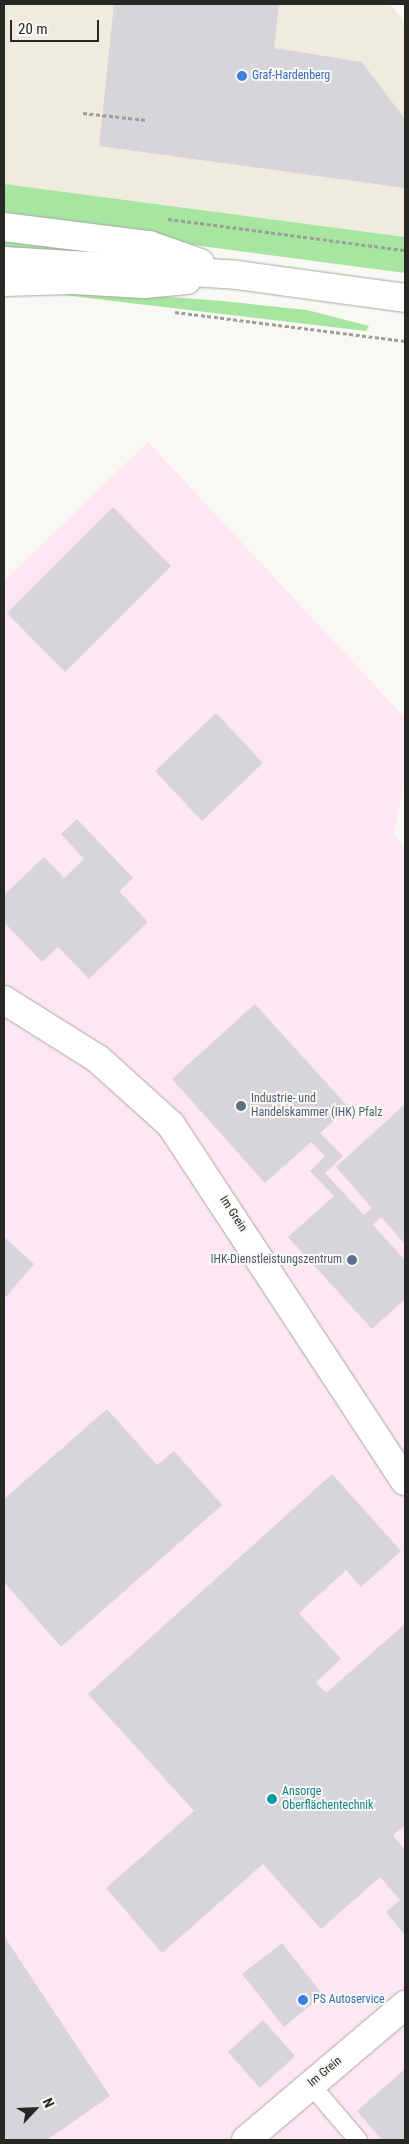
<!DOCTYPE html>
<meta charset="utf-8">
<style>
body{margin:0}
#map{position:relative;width:409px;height:2144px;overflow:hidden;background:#faf8f2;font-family:"Roboto Condensed",sans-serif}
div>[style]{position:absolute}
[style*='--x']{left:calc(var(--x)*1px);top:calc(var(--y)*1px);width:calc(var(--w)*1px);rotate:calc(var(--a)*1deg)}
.built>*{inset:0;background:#efecdf}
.industrial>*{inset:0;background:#fee7f2}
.green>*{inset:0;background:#a6e6a1}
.building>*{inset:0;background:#d7d4da}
.path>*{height:3px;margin-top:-1.5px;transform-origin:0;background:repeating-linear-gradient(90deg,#9e9d98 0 4px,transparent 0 6.5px)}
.roads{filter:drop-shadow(0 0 1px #a7a6a0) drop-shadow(0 0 1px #a7a6a0)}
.service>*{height:18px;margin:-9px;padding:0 9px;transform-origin:9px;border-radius:9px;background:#fff}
.minor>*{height:28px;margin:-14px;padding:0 14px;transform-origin:14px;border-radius:14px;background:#fff}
.tertiary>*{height:28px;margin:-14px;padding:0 14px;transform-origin:14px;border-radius:14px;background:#fff}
.secondary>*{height:28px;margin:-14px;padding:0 14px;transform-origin:14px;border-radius:14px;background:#fff}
.dots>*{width:14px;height:14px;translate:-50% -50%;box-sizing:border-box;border:2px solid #faf8f2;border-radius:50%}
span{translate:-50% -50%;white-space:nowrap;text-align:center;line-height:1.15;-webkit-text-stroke:4px #faf8f2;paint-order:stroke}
.shop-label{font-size:12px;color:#366cbe}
.left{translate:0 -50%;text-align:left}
.service-label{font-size:12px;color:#4e5e75}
.right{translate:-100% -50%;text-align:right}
.street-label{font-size:12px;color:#272724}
.culture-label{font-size:12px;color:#0d838f}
.frame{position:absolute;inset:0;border:5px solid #272724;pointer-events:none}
.north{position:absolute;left:10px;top:2084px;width:50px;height:50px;-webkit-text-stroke:4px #faf8f2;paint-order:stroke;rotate:65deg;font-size:14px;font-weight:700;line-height:20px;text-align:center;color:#272724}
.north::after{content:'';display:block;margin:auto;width:18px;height:22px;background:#272724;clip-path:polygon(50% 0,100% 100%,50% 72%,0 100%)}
.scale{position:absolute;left:10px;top:20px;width:89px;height:22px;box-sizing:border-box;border:2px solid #272724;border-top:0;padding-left:6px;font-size:15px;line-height:18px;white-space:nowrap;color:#272724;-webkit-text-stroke:4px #faf8f2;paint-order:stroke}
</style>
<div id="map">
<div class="built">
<i style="clip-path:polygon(4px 4px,390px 4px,405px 22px,405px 237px,4px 184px)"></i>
</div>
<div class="industrial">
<i style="clip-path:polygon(148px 442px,405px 718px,405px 776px,394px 834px,405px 850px,405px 2140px,4px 2140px,4px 581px)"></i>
</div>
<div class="green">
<i style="clip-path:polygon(4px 184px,405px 237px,405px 273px,4px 220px)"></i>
<i style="clip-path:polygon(4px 238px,93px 250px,97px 252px,4px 249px)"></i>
<i style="clip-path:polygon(46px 293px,122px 293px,222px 301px,307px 310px,369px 326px,366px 331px)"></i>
</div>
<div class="building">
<i style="clip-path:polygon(114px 4px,279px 4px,274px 48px,362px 62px,405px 119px,405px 188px,99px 146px)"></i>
<i style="clip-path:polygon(113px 507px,171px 566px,65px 672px,7px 613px)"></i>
<i style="clip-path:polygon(216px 713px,263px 763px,202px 821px,155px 771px)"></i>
<i style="clip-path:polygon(77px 819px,133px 878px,119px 891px,148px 922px,89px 979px,58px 947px,42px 962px,4px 922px,4px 895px,44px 857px,64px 878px,84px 859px,61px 834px)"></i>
<i style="clip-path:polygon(255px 1004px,349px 1108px,320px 1133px,343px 1156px,325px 1173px,364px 1215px,372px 1208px,336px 1167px,405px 1104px,405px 1244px,381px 1217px,373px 1225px,405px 1260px,405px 1299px,372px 1329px,288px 1237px,334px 1196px,310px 1171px,325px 1156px,311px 1142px,265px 1183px,172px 1079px)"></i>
<i style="clip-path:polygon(4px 1237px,34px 1264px,4px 1299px)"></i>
<i style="clip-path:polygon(107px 1409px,157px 1465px,174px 1451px,222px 1505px,61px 1647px,4px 1582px,4px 1499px)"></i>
<i style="clip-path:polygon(332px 1474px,401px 1551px,361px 1587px,346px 1570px,299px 1613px,341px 1659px,316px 1682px,326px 1693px,405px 1624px,405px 1825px,393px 1835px,405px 1850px,405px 1935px,386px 1912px,400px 1900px,380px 1877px,321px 1929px,263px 1864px,162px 1953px,106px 1888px,194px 1811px,88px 1694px)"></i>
<i style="clip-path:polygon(4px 1936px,110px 2096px,47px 2140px,4px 2140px)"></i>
<i style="clip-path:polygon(282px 1943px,323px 1995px,284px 2027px,242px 1974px)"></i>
<i style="clip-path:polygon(263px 2020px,295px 2056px,260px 2088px,228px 2052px)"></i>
<i style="clip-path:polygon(405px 2069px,405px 2140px,382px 2140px,357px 2111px)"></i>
</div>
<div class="path">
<i style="--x:83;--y:113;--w:64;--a:6.2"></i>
<i style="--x:168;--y:219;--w:239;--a:7.5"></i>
<i style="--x:175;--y:312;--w:232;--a:7.2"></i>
</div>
<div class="roads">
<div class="service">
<i style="--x:311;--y:2085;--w:72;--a:49.5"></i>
</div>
<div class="minor">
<i style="--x:4;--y:1000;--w:111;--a:32.1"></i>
<i style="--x:98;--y:1059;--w:98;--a:42.1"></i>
<i style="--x:171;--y:1125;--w:426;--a:56.7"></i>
<i style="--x:246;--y:2140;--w:209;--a:-40.3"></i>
</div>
<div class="tertiary">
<i style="--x:4;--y:282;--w:69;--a:-1.7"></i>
<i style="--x:73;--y:280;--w:71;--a:3.2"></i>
<i style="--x:144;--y:284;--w:43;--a:-5.3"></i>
</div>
<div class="secondary">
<i style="--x:4;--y:227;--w:146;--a:7.1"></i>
<i style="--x:149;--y:245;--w:54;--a:19.4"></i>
<i style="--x:4;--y:261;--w:233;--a:3.4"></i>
<i style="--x:237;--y:275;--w:170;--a:7.8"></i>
</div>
</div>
<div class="dots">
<i style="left:242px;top:76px;background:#3f7fe0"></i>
<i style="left:241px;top:1106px;background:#5c6f8a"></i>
<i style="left:352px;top:1260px;background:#5c6f8a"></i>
<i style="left:272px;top:1799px;background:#0f9aa8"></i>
<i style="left:303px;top:2000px;background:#3f7fe0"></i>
</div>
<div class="shop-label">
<span class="left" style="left:252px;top:76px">Graf-Hardenberg</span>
<span class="left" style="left:313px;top:2000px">PS Autoservice</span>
</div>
<div class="service-label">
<span class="left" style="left:251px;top:1106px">Industrie- und<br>Handelskammer (IHK) Pfalz</span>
<span class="right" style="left:342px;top:1260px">IHK-Dienstleistungszentrum</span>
</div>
<div class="street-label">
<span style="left:233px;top:1214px;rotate:57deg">Im Grein</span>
<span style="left:325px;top:2072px;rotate:-40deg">Im Grein</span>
</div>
<div class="culture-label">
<span class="left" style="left:282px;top:1799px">Ansorge<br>Oberflächentechnik</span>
</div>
<div class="frame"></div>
<div class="north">N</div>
<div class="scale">20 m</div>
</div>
